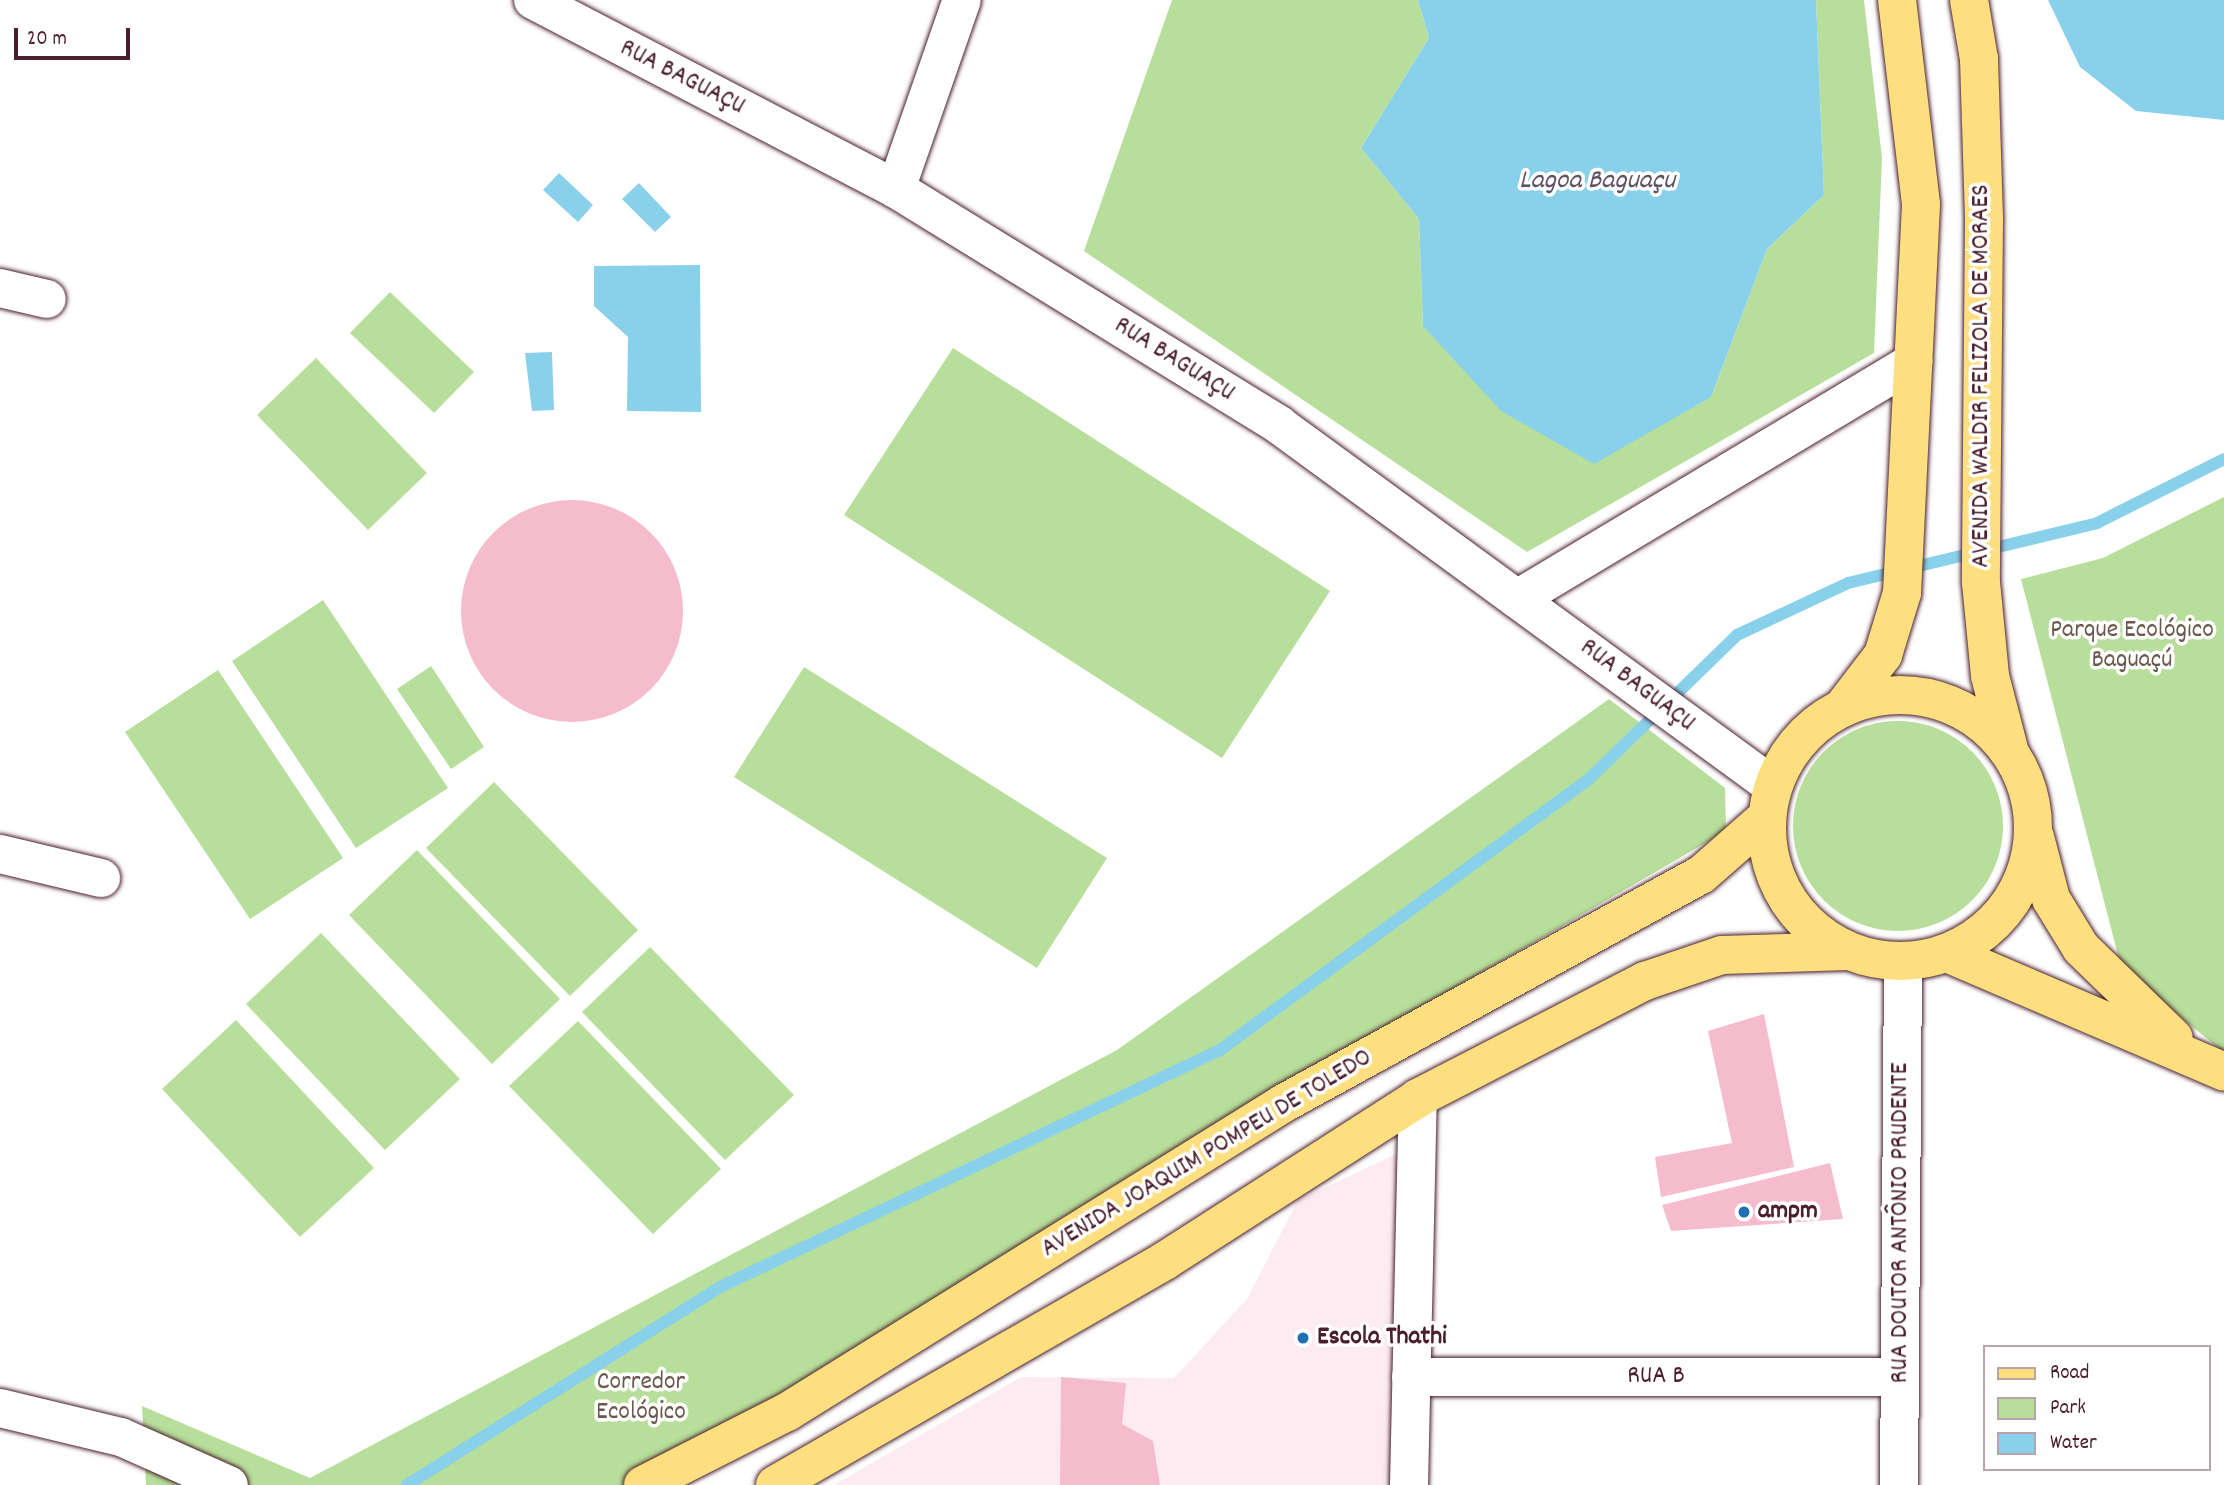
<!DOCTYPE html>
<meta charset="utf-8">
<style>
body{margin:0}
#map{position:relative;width:2224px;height:1485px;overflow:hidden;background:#fff;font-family:Dekko,sans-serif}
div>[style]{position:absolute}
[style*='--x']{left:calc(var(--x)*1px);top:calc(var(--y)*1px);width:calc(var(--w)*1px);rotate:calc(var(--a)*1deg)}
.built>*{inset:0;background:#fcebf0}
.green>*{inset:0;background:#b7de9a}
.round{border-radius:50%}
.water>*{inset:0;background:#89d0eb}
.stream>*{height:12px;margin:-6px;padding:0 6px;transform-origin:6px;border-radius:6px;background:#89d0eb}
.building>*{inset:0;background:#f5bccd}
.roads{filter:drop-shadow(0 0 2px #4a1f2b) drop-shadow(0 0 2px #4a1f2b)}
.minor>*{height:38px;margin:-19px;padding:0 19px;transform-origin:19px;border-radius:19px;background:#fff}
.major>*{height:38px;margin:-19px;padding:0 19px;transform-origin:19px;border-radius:19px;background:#fddf80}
.major>.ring{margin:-19px;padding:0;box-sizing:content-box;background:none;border:38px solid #fddf80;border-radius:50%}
.dots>*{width:19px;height:19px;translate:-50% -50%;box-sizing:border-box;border:4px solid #fff;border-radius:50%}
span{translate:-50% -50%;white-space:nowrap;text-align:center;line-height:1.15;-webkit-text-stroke:7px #fff;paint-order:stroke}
.street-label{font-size:26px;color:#4a1f2b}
.park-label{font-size:26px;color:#6b584c}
.poi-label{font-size:26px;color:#4a1f2b;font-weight:700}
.left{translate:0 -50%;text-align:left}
.water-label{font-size:28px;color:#5d5465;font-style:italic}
.legend{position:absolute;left:1983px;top:1345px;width:228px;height:126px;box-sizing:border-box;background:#fff;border:2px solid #b7a5aa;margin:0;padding:9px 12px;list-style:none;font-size:21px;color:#4a1f2b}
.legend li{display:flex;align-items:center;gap:14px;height:35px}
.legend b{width:35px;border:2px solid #b7a5aa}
.scale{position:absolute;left:14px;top:28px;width:116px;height:32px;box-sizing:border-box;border:4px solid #4a1f2b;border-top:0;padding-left:9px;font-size:21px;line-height:24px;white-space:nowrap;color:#4a1f2b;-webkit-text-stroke:5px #fff;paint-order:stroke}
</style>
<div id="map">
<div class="built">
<i style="clip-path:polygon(1399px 1153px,1391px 1485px,834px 1485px,1021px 1377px,1174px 1378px,1247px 1299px,1298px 1200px)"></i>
</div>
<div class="green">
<i style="clip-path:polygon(1172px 0,1418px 0,1429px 38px,1361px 148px,1419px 219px,1423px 326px,1711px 397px,1767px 249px,1824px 195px,1816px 0,1864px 0,1882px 158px,1874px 353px,1527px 552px,1084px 251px)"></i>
<i style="clip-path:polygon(390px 292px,474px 372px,434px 413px,350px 333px)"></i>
<i style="clip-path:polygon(953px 348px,1330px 591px,1222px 758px,844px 515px)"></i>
<i style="clip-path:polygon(316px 358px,427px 473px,368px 530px,257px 415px)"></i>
<i style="clip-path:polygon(2224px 497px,2224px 1053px,2121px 967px,2021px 579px,2103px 558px)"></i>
<i style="clip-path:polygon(323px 600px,448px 788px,356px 848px,232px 661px)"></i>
<i style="clip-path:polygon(431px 666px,484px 747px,451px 769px,397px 689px)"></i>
<i style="clip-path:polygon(804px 667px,1107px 858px,1037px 968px,734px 777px)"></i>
<i style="clip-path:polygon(218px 670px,343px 858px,250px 919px,125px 732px)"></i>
<i style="clip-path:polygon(1609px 699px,1725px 788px,1726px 831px,1275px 1092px,660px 1485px,146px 1485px,142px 1406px,310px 1478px,1117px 1050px)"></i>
<i class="round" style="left:1793px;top:721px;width:210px;height:210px"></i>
<i style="clip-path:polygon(494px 782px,638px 930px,570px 996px,426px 848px)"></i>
<i style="clip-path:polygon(417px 850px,560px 999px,492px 1064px,349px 915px)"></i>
<i style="clip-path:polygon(321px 933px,460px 1079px,385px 1150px,246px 1004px)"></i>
<i style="clip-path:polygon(650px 947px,794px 1095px,725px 1160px,582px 1012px)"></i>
<i style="clip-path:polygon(236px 1020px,374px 1168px,300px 1237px,162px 1089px)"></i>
<i style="clip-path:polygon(578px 1021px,721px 1169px,653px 1234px,509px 1086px)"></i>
</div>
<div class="water">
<i style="clip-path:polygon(1418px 0,1816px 0,1824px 195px,1767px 249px,1711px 397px,1594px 464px,1501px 411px,1423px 326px,1419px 219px,1361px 148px,1429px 38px)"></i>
<i style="clip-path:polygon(2048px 0,2224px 0,2224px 120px,2136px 111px,2080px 67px)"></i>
<i style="clip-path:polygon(559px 173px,593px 205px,578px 222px,543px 190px)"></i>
<i style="clip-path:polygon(639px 183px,671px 217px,655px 232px,622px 199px)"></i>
<i style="clip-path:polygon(700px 265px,701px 412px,627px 411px,628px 337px,594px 306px,594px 266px)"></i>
<i style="clip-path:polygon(552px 352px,554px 410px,532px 411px,525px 353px)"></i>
</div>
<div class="stream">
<i style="--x:407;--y:1485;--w:370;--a:-32.3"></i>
<i style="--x:720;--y:1287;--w:553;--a:-25.36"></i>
<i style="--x:1220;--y:1050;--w:456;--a:-36.3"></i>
<i style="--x:1588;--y:780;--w:208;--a:-44.2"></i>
<i style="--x:1737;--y:635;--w:123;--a:-25.1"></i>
<i style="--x:1848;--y:583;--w:256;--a:-13.5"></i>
<i style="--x:2097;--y:523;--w:142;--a:-26.7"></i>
</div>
<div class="building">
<i class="round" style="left:461px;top:500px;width:222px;height:222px"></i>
<i style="clip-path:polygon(1764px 1014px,1794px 1167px,1661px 1197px,1655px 1157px,1732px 1143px,1708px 1031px)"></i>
<i style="clip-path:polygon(1830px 1163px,1843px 1219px,1671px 1231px,1662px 1205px)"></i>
<i style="clip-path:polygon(1061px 1377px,1126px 1383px,1122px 1424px,1153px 1441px,1160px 1485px,1060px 1485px)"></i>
</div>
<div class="roads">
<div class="minor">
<i style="--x:533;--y:0;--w:409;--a:27.5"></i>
<i style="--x:896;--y:189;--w:450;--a:31.6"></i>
<i style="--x:1279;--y:425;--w:612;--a:36.16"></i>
<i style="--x:896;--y:189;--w:200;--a:-70.8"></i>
<i style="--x:0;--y:288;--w:48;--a:13.2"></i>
<i style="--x:1517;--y:599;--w:462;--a:-30.9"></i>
<i style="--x:0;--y:854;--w:104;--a:13.4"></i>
<i style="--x:1411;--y:1377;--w:489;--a:0"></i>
<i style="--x:0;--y:1408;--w:124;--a:13.5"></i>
<i style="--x:121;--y:1437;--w:118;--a:24"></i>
<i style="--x:1409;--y:1485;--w:387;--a:-88.7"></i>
<i style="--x:1899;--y:1485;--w:523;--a:-89.56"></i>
</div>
<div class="major">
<i style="--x:1969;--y:0;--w:60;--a:80.4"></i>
<i style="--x:1979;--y:59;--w:159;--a:88.2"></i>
<i style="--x:1984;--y:218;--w:364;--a:90.5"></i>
<i style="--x:1981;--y:582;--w:94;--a:84.5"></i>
<i style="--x:1990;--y:676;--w:75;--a:75.4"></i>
<i class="ring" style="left:1767px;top:695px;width:228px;height:228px"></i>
<i style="--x:1843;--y:707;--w:66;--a:-52.4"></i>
<i style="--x:1883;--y:655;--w:65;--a:-73"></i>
<i style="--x:1902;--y:593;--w:389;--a:-87.2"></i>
<i style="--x:1921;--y:204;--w:205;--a:-96.7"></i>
<i style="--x:2035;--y:837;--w:64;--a:75.5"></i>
<i style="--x:2051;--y:899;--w:57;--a:58.5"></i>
<i style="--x:2081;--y:948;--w:129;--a:44.1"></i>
<i style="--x:1947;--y:953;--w:301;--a:23.2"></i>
<i style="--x:643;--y:1485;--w:161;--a:-26.9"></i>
<i style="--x:787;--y:1412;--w:585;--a:-31.87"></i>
<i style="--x:1284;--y:1103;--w:475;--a:-28.7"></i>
<i style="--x:1701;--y:875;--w:88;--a:-41.3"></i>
<i style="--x:775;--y:1485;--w:451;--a:-29.9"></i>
<i style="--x:1166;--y:1260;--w:300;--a:-32.7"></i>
<i style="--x:1418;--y:1098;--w:255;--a:-27.3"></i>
<i style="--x:1645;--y:981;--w:81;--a:-18.7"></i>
<i style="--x:1722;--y:955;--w:126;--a:-1.8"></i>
</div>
</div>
<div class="dots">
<i style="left:1744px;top:1212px;background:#1f6fb2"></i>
<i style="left:1303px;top:1338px;background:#1f6fb2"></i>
</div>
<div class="street-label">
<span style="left:682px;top:78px;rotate:27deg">RUA BAGUAÇU</span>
<span style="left:1174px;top:360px;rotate:32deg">RUA BAGUAÇU</span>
<span style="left:1982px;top:376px;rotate:-90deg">AVENIDA WALDIR FELIZOLA DE MORAES</span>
<span style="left:1637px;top:686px;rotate:37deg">RUA BAGUAÇU</span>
<span style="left:1207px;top:1154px;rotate:-31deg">AVENIDA JOAQUIM POMPEU DE TOLEDO</span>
<span style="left:1901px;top:1223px;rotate:-90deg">RUA DOUTOR ANTÔNIO PRUDENTE</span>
<span style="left:1656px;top:1377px">RUA B</span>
</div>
<div class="park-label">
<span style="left:2132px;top:646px">Parque Ecológico<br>Baguaçú</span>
<span style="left:641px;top:1398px">Corredor<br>Ecológico</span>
</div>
<div class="poi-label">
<span class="left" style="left:1758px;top:1212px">ampm</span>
<span class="left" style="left:1317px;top:1338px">Escola Thathi</span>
</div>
<div class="water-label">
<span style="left:1597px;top:182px">Lagoa Baguaçu</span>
</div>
<ul class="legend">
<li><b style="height:9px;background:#fddf80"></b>Road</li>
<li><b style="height:19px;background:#b7de9a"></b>Park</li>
<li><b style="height:19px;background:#89d0eb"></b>Water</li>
</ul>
<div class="scale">20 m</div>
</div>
